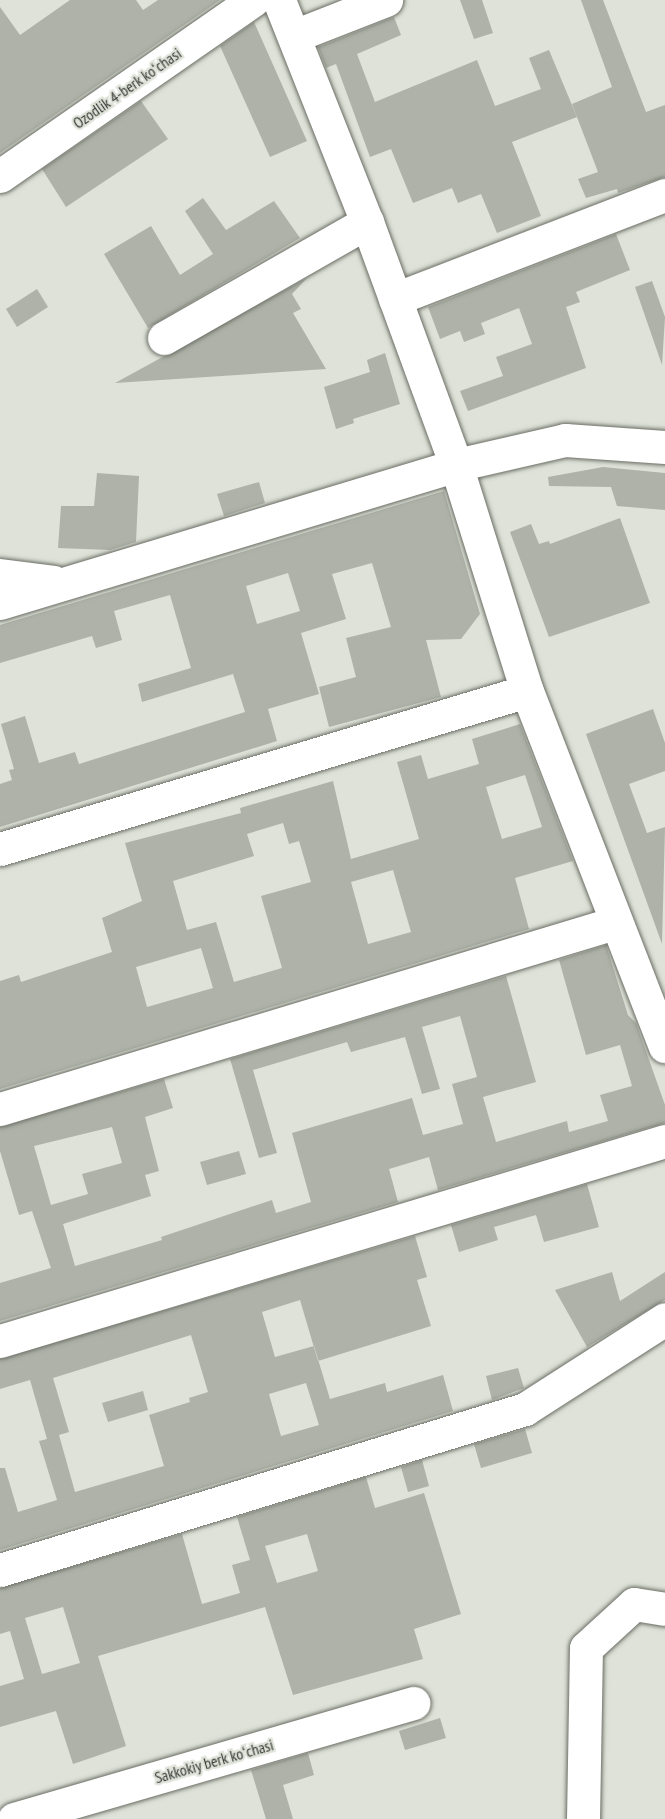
<!DOCTYPE html>
<meta charset="utf-8">
<style>
body{margin:0}
#map{position:relative;width:665px;height:1819px;overflow:hidden;background:#dee2d8;font-family:"PT Sans Narrow",sans-serif}
div>[style]{position:absolute}
[style*='--x']{left:calc(var(--x)*1px);top:calc(var(--y)*1px);width:calc(var(--w)*1px);rotate:calc(var(--a)*1deg)}
.building>*{inset:0;background:#aeb2a8}
.roads{filter:drop-shadow(0 0 2px #6a6d64) drop-shadow(0 0 2px #6a6d64)}
.minor>*{height:33px;margin:-16.5px;padding:0 16.5px;transform-origin:16.5px;border-radius:16.5px;background:#fff}
span{translate:-50% -50%;white-space:nowrap;text-align:center;line-height:1.15;-webkit-text-stroke:4.5px #dee2d8;paint-order:stroke}
.street-label{font-size:16px;color:#363834}
</style>
<div id="map">
<div class="building">
<i style="clip-path:polygon(70px 0,136px 0,143px 10px,158px 0,220px 0,0 153px,0 7px,20px 35px)"></i>
<i style="clip-path:polygon(460px 0,482px 0,493px 33px,474px 39px)"></i>
<i style="clip-path:polygon(581px 0,603px 0,646px 112px,665px 105px,665px 177px,618px 193px,617px 189px,586px 198px,578px 179px,598px 172px,572px 104px,612px 87px)"></i>
<i style="clip-path:polygon(394px 17px,401px 35px,357px 54px,375px 102px,477px 60px,495px 106px,541px 89px,529px 58px,549px 50px,577px 117px,512px 142px,541px 216px,497px 233px,481px 194px,458px 203px,452px 188px,413px 203px,391px 149px,370px 157px,336px 64px,326px 68px,318px 47px)"></i>
<i style="clip-path:polygon(254px 22px,307px 141px,270px 157px,220px 46px)"></i>
<i style="clip-path:polygon(141px 101px,168px 139px,66px 207px,42px 169px)"></i>
<i style="clip-path:polygon(203px 198px,226px 230px,274px 201px,300px 238px,148px 328px,104px 254px,151px 226px,180px 275px,213px 254px,185px 211px)"></i>
<i style="clip-path:polygon(616px 234px,630px 270px,576px 292px,580px 302px,566px 307px,586px 368px,468px 411px,460px 391px,503px 376px,496px 357px,532px 344px,519px 308px,481px 323px,485px 334px,464px 342px,460px 331px,440px 339px,428px 307px)"></i>
<i style="clip-path:polygon(307px 278px,292px 294px,301px 309px,293px 313px,326px 369px,115px 383px)"></i>
<i style="clip-path:polygon(652px 281px,665px 317px,662px 365px,635px 287px)"></i>
<i style="clip-path:polygon(37px 289px,48px 307px,17px 327px,6px 309px)"></i>
<i style="clip-path:polygon(385px 353px,400px 404px,353px 419px,354px 423px,336px 429px,324px 387px,370px 372px,367px 360px)"></i>
<i style="clip-path:polygon(603px 467px,665px 473px,665px 510px,617px 506px,611px 487px,549px 486px,548px 477px)"></i>
<i style="clip-path:polygon(97px 473px,139px 476px,136px 542px,110px 550px,58px 548px,61px 506px,94px 506px)"></i>
<i style="clip-path:polygon(259px 482px,265px 503px,224px 516px,217px 494px)"></i>
<i style="clip-path:polygon(evenodd,444px 491px,480px 614px,461px 639px,426px 640px,441px 697px,329px 727px,319px 687px,356px 677px,346px 638px,391px 627px,372px 563px,332px 574px,346px 619px,301px 633px,319px 694px,268px 709px,277px 741px,0 827px,0 784px,12px 780px,9px 770px,14px 769px,1px 724px,25px 716px,39px 763px,75px 752px,79px 764px,245px 712px,233px 674px,142px 702px,138px 684px,191px 668px,170px 595px,114px 611px,122px 640px,96px 648px,92px 636px,0 663px,0 625px,444px 491px,288px 573px,300px 611px,257px 624px,246px 586px,288px 573px)"></i>
<i style="clip-path:polygon(620px 518px,650px 603px,549px 637px,510px 532px,531px 524px,539px 544px,549px 541px,550px 544px)"></i>
<i style="clip-path:polygon(653px 709px,665px 743px,665px 771px,629px 784px,647px 833px,665px 827px,662px 944px,586px 734px)"></i>
<i style="clip-path:polygon(evenodd,520px 724px,573px 861px,515px 878px,529px 929px,0 1089px,0 981px,19px 975px,21px 982px,112px 952px,102px 918px,142px 901px,125px 843px,241px 813px,240px 808px,333px 781px,351px 859px,419px 839px,397px 762px,421px 755px,428px 779px,479px 764px,472px 739px,520px 724px,525px 775px,542px 827px,502px 839px,486px 787px,525px 775px,520px 724px,283px 823px,289px 844px,299px 841px,311px 882px,261px 896px,282px 968px,234px 982px,216px 922px,187px 930px,173px 881px,254px 856px,247px 834px,283px 823px,520px 724px,393px 870px,411px 932px,368px 944px,351px 882px,393px 870px,520px 724px,201px 948px,213px 988px,147px 1007px,136px 967px,201px 948px)"></i>
<i style="clip-path:polygon(evenodd,606px 945px,628px 1015px,636px 1023px,665px 1105px,665px 1123px,438px 1190px,429px 1157px,389px 1169px,398px 1202px,0 1321px,0 1283px,51px 1268px,32px 1211px,19px 1215px,0 1151px,0 1127px,164px 1079px,173px 1108px,145px 1117px,159px 1171px,145px 1175px,151px 1196px,63px 1224px,75px 1266px,162px 1240px,161px 1237px,272px 1200px,276px 1213px,311px 1202px,292px 1133px,412px 1098px,423px 1135px,463px 1124px,452px 1084px,477px 1077px,460px 1016px,422px 1027px,440px 1089px,422px 1094px,405px 1037px,351px 1052px,347px 1042px,253px 1070px,277px 1153px,259px 1158px,230px 1059px,506px 976px,536px 1082px,483px 1097px,496px 1142px,567px 1121px,569px 1132px,608px 1121px,600px 1095px,632px 1086px,620px 1045px,586px 1055px,559px 960px,606px 945px,112px 1127px,122px 1163px,82px 1174px,88px 1194px,51px 1205px,34px 1146px,112px 1127px)"></i>
<i style="clip-path:polygon(239px 1151px,246px 1174px,207px 1185px,200px 1162px)"></i>
<i style="clip-path:polygon(587px 1184px,599px 1227px,544px 1242px,536px 1215px,494px 1227px,498px 1240px,459px 1252px,451px 1225px)"></i>
<i style="clip-path:polygon(evenodd,415px 1236px,427px 1277px,417px 1280px,431px 1326px,318px 1361px,300px 1300px,262px 1312px,275px 1357px,314px 1346px,330px 1399px,385px 1383px,387px 1392px,443px 1375px,453px 1411px,0 1550px,0 1468px,5px 1468px,18px 1512px,57px 1500px,39px 1441px,47px 1439px,30px 1380px,0 1389px,0 1359px,415px 1236px,191px 1335px,208px 1392px,189px 1398px,190px 1402px,149px 1415px,164px 1466px,75px 1492px,59px 1435px,69px 1432px,53px 1378px,191px 1335px,415px 1236px,306px 1383px,319px 1425px,281px 1436px,269px 1394px,306px 1383px)"></i>
<i style="clip-path:polygon(612px 1272px,620px 1301px,665px 1272px,665px 1300px,587px 1347px,555px 1290px)"></i>
<i style="clip-path:polygon(518px 1368px,524px 1388px,492px 1400px,486px 1376px)"></i>
<i style="clip-path:polygon(143px 1391px,148px 1410px,108px 1422px,102px 1403px)"></i>
<i style="clip-path:polygon(525px 1429px,532px 1453px,481px 1468px,474px 1444px)"></i>
<i style="clip-path:polygon(422px 1460px,429px 1486px,408px 1492px,401px 1467px)"></i>
<i style="clip-path:polygon(evenodd,366px 1477px,375px 1508px,424px 1493px,461px 1614px,414px 1629px,423px 1659px,293px 1695px,265px 1607px,98px 1656px,126px 1746px,73px 1764px,56px 1711px,0 1727px,0 1686px,24px 1679px,10px 1631px,0 1634px,0 1588px,182px 1534px,202px 1604px,240px 1593px,232px 1565px,250px 1560px,237px 1517px,366px 1477px,307px 1534px,318px 1571px,277px 1583px,265px 1546px,307px 1534px,366px 1477px,63px 1607px,80px 1663px,42px 1674px,25px 1618px,63px 1607px)"></i>
<i style="clip-path:polygon(440px 1718px,446px 1738px,405px 1750px,399px 1731px)"></i>
<i style="clip-path:polygon(308px 1753px,314px 1775px,283px 1785px,293px 1819px,266px 1819px,251px 1770px)"></i>
</div>
<div class="roads">
<div class="minor">
<i style="--x:279;--y:0;--w:239;--a:68.4"></i>
<i style="--x:367;--y:222;--w:259;--a:69.9"></i>
<i style="--x:456;--y:465;--w:237;--a:72.6"></i>
<i style="--x:527;--y:691;--w:381;--a:68.8"></i>
<i style="--x:294;--y:36;--w:99;--a:-21.4"></i>
<i style="--x:0;--y:176;--w:308;--a:-34.8"></i>
<i style="--x:395;--y:299;--w:289;--a:-21.1"></i>
<i style="--x:164;--y:338;--w:234;--a:-29.7"></i>
<i style="--x:0;--y:575;--w:54;--a:7.4"></i>
<i style="--x:0;--y:603;--w:476;--a:-16.8"></i>
<i style="--x:456;--y:465;--w:112;--a:-12.9"></i>
<i style="--x:565;--y:440;--w:100;--a:4"></i>
<i style="--x:0;--y:849;--w:550;--a:-16.69"></i>
<i style="--x:0;--y:1109;--w:643;--a:-16.83"></i>
<i style="--x:0;--y:1341;--w:694;--a:-16.74"></i>
<i style="--x:0;--y:1570;--w:549;--a:-17.05"></i>
<i style="--x:525;--y:1409;--w:166;--a:-32.7"></i>
<i style="--x:14;--y:1819;--w:416;--a:-16.2"></i>
<i style="--x:583;--y:1819;--w:171;--a:-89"></i>
<i style="--x:586;--y:1648;--w:65;--a:-42.5"></i>
<i style="--x:634;--y:1604;--w:31;--a:9"></i>
</div>
</div>
<div class="street-label">
<span style="left:127px;top:88px;rotate:-35deg">Ozodlik 4-berk koʻchasi</span>
<span style="left:214px;top:1761px;rotate:-16deg">Sakkokiy berk koʻchasi</span>
</div>
</div>
